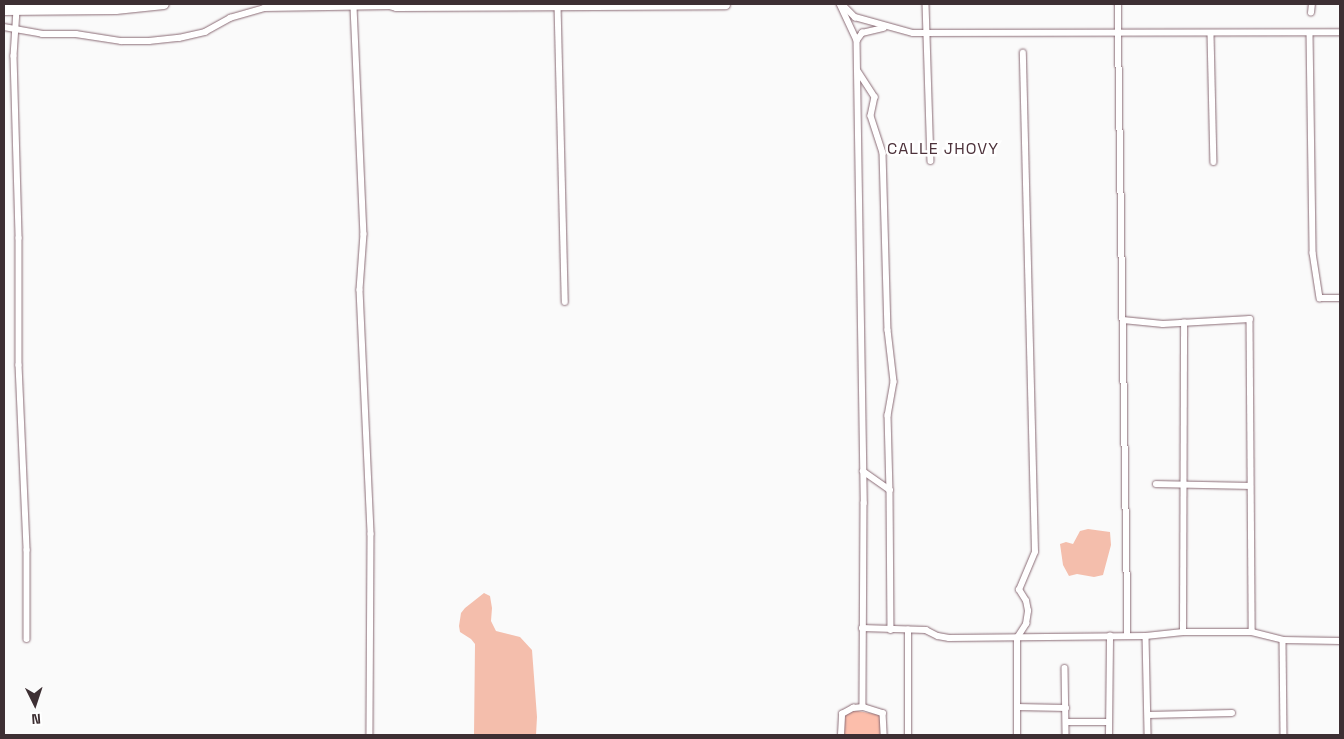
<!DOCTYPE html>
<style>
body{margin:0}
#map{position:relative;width:1344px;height:739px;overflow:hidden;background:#fafafa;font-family:"Space Grotesk",sans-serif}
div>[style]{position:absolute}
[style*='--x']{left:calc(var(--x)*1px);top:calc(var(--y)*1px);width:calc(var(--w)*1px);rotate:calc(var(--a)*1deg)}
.green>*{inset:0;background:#fcbeab}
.forest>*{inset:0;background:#f4beac}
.roads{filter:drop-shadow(0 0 1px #8a6b75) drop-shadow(0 0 1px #8a6b75)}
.street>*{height:5.5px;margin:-2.75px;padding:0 2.75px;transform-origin:2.75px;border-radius:2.75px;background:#fff}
.primary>*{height:9px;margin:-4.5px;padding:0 4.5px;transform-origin:4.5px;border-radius:4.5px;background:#fff}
.highway>*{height:10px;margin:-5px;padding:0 5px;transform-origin:5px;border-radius:5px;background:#fff}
span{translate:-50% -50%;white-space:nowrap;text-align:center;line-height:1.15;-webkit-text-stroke:5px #fff;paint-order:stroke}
.neighbourhood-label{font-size:16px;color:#4d323b;letter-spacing:1px}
.frame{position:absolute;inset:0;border:5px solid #3d2f33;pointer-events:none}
.north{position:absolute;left:10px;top:679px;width:50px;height:50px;-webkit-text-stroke:4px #fff;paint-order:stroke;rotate:176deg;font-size:14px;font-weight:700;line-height:20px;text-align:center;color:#3d2f33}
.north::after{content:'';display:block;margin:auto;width:18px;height:22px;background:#3d2f33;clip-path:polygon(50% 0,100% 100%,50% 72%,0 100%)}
</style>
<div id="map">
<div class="green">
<i style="clip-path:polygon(852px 710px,881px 715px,882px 735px,844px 735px,844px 719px,846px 713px)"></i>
</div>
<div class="forest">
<i style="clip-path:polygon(1088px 529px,1110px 532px,1111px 545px,1103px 575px,1094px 577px,1077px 574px,1069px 576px,1063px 565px,1060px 544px,1066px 542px,1073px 544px,1080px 531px)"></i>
<i style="clip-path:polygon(484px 593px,490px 596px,492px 608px,491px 621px,496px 631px,520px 637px,532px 650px,537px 717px,536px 735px,474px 735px,475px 644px,471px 639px,460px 632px,459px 626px,461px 613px,465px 608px)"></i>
</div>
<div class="roads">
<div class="street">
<i style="--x:840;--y:4;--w:40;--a:65"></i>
<i style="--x:857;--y:40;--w:463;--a:89.1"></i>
<i style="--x:864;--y:503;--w:204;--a:90.3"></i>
<i style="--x:926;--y:4;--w:157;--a:88.2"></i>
<i style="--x:1118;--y:4;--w:632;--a:89.09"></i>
<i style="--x:558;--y:5;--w:297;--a:88.6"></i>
<i style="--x:844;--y:6;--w:16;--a:45"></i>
<i style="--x:855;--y:17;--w:60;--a:15.4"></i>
<i style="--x:913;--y:33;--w:427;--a:-0.1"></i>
<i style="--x:354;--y:7;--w:227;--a:87.5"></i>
<i style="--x:364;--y:234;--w:56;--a:94.1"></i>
<i style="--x:360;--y:290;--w:244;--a:87.4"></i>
<i style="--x:371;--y:534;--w:201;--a:90.3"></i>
<i style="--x:17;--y:10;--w:46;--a:93.7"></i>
<i style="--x:14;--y:56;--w:182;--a:88.4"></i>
<i style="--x:19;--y:238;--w:127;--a:90"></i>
<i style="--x:19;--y:365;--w:185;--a:87.5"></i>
<i style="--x:27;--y:550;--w:89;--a:90"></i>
<i style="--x:1311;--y:13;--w:9;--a:-84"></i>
<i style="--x:4;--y:27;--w:39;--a:10"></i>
<i style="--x:42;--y:34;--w:34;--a:0"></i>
<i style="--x:76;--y:34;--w:46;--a:8.8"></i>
<i style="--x:121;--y:41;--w:28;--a:0"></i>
<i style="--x:149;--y:41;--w:30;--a:-6"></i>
<i style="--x:179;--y:38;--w:27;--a:-13"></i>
<i style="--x:205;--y:32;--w:29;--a:-29"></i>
<i style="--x:230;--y:18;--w:35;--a:-16"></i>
<i style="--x:264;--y:8;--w:128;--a:-0.9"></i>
<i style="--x:1310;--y:33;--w:220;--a:89.2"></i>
<i style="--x:1313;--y:253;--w:46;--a:81.2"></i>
<i style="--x:1320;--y:298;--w:20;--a:0"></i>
<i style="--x:1211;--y:34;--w:128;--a:88.7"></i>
<i style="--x:857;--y:40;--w:9;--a:-54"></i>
<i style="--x:862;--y:33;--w:22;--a:-13"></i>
<i style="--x:858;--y:71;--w:31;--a:57"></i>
<i style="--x:875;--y:97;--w:19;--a:102"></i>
<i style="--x:871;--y:116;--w:39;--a:72"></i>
<i style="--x:883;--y:153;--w:177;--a:88.4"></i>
<i style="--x:888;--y:330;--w:52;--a:83.4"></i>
<i style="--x:894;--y:382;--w:34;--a:100"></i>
<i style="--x:888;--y:415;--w:75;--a:88.5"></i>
<i style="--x:1123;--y:320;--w:40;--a:5.7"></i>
<i style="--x:1163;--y:324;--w:87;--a:-3.3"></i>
<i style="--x:1250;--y:319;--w:313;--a:89.6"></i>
<i style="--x:863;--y:471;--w:33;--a:35"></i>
<i style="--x:890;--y:490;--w:140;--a:89.6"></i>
<i style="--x:1156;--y:484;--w:94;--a:1.2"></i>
<i style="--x:862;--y:628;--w:64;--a:1.8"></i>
<i style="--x:926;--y:630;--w:13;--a:27"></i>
<i style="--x:938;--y:636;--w:11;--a:10"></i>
<i style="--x:949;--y:638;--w:197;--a:-0.6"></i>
<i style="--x:1146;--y:636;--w:37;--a:-6"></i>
<i style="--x:1183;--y:632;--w:69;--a:0"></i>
<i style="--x:1252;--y:632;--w:32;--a:14"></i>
<i style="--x:1283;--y:640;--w:57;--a:1"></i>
<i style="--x:1183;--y:632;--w:309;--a:-89.8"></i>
<i style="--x:1146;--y:636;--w:99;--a:88.8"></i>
<i style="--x:1283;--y:640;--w:95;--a:89.4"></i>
<i style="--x:1065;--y:668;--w:67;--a:89.1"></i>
<i style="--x:1017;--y:707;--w:49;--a:1.2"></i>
<i style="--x:1148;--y:715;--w:84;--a:-1.4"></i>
<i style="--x:1066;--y:722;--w:43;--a:0"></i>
<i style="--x:841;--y:735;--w:21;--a:-87"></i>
<i style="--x:842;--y:714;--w:13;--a:-29"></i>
<i style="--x:853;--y:708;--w:10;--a:-6"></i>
<i style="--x:863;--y:707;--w:21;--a:17"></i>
<i style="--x:883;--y:713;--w:22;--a:87"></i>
<i style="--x:908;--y:735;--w:105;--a:-90"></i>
<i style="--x:1017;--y:735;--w:97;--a:-90"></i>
<i style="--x:1017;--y:638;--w:17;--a:-57"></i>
<i style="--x:1026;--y:624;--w:13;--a:-81"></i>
<i style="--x:1028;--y:611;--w:10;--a:-101"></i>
<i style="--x:1026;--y:601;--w:13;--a:-122"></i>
<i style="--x:1019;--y:590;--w:41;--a:-67.2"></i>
<i style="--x:1035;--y:552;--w:499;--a:-91.4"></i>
<i style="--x:1109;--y:735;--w:99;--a:-89.4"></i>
</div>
<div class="primary">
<i style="--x:389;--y:4;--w:7;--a:16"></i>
<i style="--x:396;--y:6;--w:329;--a:-0.3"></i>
</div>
<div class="highway">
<i style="--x:4;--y:10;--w:112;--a:-0.5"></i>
<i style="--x:116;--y:9;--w:48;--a:-5.9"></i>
</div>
</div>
<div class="neighbourhood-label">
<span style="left:943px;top:149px">CALLE JHOVY</span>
</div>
<div class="frame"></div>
<div class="north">N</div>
</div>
